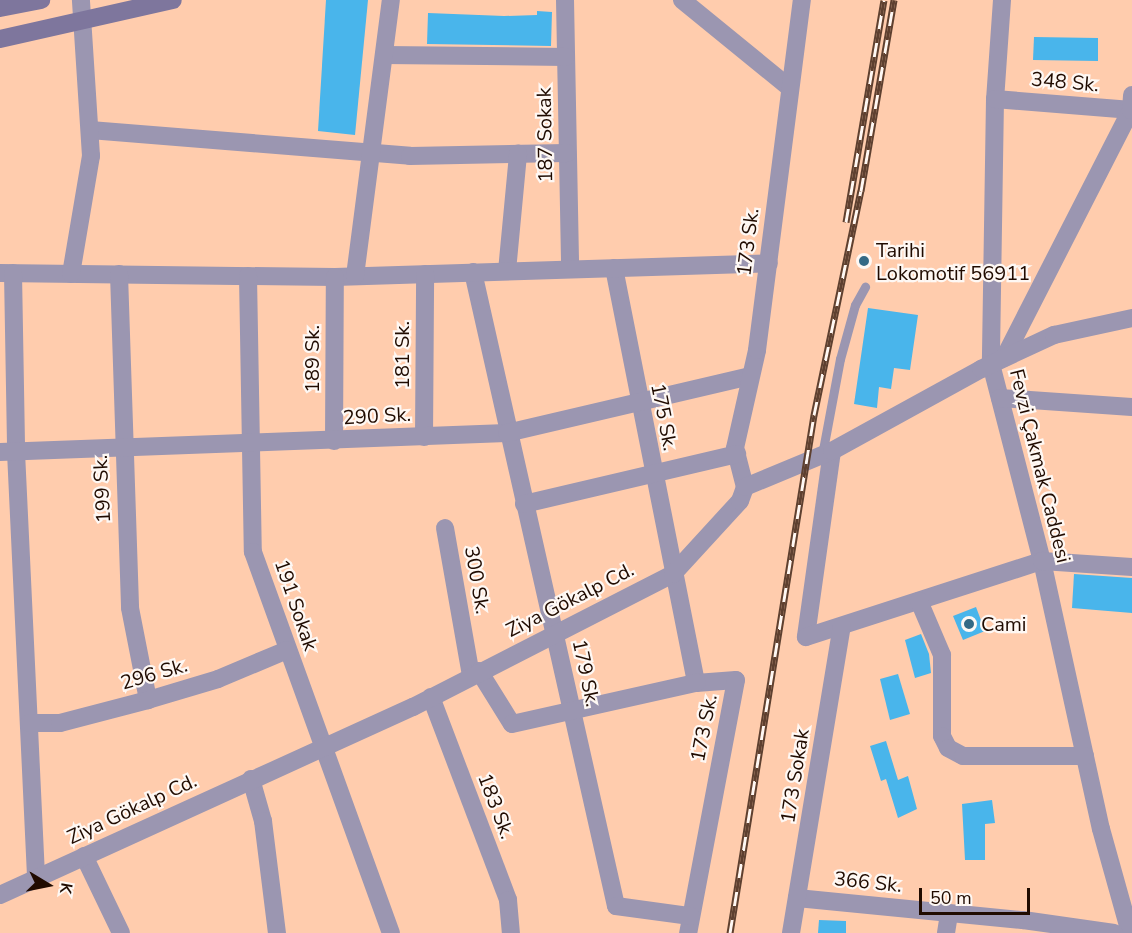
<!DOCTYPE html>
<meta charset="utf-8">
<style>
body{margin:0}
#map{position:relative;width:1132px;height:933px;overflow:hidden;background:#ffccad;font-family:"Nunito Sans",sans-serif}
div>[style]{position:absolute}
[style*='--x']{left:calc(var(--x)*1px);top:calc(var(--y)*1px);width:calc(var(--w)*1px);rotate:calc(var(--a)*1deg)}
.building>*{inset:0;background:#49b5eb}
.service>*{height:9px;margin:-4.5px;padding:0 4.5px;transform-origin:4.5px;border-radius:4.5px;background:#9b96b1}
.minor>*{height:18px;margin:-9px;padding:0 9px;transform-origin:9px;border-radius:9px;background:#9b96b1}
.secondary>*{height:18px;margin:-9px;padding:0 9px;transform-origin:9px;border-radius:9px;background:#7e769d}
.rail>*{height:7px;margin-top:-3.5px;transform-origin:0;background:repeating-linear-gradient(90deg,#fef8f4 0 14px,#5e4030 0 28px);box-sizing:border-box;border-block:2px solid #5e4030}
.dots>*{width:16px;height:16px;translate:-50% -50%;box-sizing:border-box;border:3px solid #fef8f4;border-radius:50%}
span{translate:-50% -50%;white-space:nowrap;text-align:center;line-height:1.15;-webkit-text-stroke:4.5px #fef8f4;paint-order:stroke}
.street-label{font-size:20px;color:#200b00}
.poi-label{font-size:20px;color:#200b00}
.left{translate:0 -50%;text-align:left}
.north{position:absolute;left:18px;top:855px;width:60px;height:60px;-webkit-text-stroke:4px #fef8f4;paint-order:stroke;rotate:100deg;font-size:16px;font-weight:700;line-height:24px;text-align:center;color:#200b00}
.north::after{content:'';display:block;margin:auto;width:21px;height:27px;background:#200b00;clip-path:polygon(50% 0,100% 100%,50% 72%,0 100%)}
.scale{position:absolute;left:919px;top:888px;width:111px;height:27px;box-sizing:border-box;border:3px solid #200b00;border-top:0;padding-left:8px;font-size:18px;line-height:21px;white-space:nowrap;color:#200b00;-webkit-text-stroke:4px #fef8f4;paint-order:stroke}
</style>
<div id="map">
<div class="building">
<i style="clip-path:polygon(326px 0,368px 0,355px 135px,318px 131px)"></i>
<i style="clip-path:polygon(537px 11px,552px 12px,551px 46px,427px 44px,428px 13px,504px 16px,537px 15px)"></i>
<i style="clip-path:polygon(1034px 37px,1098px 38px,1098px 61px,1033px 60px)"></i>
<i style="clip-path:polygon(868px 308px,918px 315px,910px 370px,894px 368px,891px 389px,879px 387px,877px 408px,854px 404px)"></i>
<i style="clip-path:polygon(1074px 574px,1132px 578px,1132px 613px,1072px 608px)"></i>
<i style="clip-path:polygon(976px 607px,985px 631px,963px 640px,953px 616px)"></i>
<i style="clip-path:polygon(921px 634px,929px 654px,931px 673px,915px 678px,905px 640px)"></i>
<i style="clip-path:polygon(898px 674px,910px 714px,890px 720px,880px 679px)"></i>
<i style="clip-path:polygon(886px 741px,898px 780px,908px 776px,917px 809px,898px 818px,886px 779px,881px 781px,870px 746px)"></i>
<i style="clip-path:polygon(992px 800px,995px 823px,985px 824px,985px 860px,965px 860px,962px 804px)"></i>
<i style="clip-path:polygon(819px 920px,846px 921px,846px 933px,818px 933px)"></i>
</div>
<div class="service">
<i style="--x:822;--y:455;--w:98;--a:-79.4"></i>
<i style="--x:840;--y:359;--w:56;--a:-74.5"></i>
<i style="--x:855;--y:305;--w:21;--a:-61"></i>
</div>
<div class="minor">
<i style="--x:565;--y:0;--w:269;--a:88.9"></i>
<i style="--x:682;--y:0;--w:139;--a:39.2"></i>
<i style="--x:1002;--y:0;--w:99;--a:94"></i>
<i style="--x:995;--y:99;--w:265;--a:90.9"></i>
<i style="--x:991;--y:364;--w:203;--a:75.5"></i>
<i style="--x:1042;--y:561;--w:274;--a:77.6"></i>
<i style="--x:1101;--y:829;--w:108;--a:74.4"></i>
<i style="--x:384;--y:55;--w:182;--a:0.6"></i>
<i style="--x:995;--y:99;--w:137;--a:4.6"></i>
<i style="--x:90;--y:130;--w:321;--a:4.6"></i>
<i style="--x:410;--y:156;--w:157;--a:-1.1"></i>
<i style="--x:614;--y:268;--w:423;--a:78.8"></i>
<i style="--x:696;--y:683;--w:40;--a:-4.3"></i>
<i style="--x:736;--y:680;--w:258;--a:100.7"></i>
<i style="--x:507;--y:271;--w:118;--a:-84.6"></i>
<i style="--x:473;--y:272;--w:650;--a:77.29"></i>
<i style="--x:616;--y:906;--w:75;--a:7.7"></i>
<i style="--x:0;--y:273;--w:335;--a:0.7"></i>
<i style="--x:335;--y:277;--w:434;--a:-1.8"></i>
<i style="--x:13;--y:273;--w:179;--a:89"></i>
<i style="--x:16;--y:452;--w:426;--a:87.3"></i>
<i style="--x:71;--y:274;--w:120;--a:-80.4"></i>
<i style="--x:91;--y:156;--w:156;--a:-93.7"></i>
<i style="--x:119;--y:274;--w:334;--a:88.1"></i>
<i style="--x:130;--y:608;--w:94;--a:78.9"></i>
<i style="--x:248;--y:276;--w:276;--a:89"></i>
<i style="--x:253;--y:552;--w:405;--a:70.1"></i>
<i style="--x:355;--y:276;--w:278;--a:-82.6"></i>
<i style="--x:1004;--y:358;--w:279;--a:-62.9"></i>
<i style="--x:1131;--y:110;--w:15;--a:-86"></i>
<i style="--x:1000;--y:398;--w:132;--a:3.9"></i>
<i style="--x:424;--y:437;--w:163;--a:-89.6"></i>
<i style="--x:334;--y:441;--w:164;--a:-89.7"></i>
<i style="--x:832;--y:451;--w:188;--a:98"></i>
<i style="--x:806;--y:637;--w:248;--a:-17.9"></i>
<i style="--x:1042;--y:561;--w:90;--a:3.8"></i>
<i style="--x:0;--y:452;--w:507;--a:-2.15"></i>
<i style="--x:507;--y:433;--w:250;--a:-13.2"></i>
<i style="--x:745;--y:487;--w:40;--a:-104.4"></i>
<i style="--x:735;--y:448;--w:100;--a:-77.3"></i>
<i style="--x:757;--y:350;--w:353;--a:-82.7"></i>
<i style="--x:524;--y:504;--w:219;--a:-13.2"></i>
<i style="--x:445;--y:528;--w:149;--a:80"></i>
<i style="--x:919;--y:601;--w:59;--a:66.9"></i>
<i style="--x:942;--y:655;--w:81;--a:90"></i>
<i style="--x:942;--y:736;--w:13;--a:63"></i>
<i style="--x:948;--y:748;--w:17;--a:28"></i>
<i style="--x:963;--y:756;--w:122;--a:0"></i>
<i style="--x:479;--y:671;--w:62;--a:58.1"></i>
<i style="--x:512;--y:724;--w:189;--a:-12.6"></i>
<i style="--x:431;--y:697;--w:217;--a:69.2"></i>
<i style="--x:508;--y:900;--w:33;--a:85"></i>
<i style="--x:29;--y:723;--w:31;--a:0"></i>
<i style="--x:60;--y:723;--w:91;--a:-14.6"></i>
<i style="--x:148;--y:700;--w:73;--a:-16.7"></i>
<i style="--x:218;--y:679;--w:75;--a:-22.8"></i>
<i style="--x:251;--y:779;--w:44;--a:74.1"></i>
<i style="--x:263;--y:821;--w:113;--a:82.9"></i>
<i style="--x:84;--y:856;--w:85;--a:64.3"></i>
<i style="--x:0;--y:895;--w:454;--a:-24.5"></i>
<i style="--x:413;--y:707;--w:292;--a:-27.1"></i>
<i style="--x:673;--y:574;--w:99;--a:-47.5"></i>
<i style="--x:740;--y:501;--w:15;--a:-70"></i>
<i style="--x:745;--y:487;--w:94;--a:-22.5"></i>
<i style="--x:832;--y:451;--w:170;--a:-28.8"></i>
<i style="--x:981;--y:369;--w:81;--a:-25"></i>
<i style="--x:1054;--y:335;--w:80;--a:-12.3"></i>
<i style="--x:797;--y:898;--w:227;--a:5.6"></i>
<i style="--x:1023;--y:920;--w:92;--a:8.1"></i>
<i style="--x:791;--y:933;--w:311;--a:-80.6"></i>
<i style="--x:946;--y:933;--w:20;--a:-81"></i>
</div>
<div class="secondary">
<i style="--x:0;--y:8;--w:42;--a:-11"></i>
<i style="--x:0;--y:39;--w:177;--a:-12.7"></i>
</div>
<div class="rail">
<i style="--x:846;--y:222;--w:225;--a:-80.3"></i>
<i style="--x:730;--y:933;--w:525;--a:-80.79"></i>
<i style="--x:814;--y:415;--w:229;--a:-78.2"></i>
<i style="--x:861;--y:191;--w:194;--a:-80.2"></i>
</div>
<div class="dots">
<i style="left:864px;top:261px;background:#346985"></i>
<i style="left:969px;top:624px;background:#346985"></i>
</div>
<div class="street-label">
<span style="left:1065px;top:82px;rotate:5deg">348 Sk.</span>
<span style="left:545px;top:135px;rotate:-91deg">187 Sokak</span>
<span style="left:748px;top:242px;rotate:-83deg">173 Sk.</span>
<span style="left:402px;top:355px;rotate:-90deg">181 Sk.</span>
<span style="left:312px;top:359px;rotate:-90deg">189 Sk.</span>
<span style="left:377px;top:416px;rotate:-3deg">290 Sk.</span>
<span style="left:664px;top:417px;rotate:79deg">175 Sk.</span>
<span style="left:1040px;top:466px;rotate:76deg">Fevzi Çakmak Caddesi</span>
<span style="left:102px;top:489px;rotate:-93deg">199 Sk.</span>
<span style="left:477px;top:580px;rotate:80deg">300 Sk.</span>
<span style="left:570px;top:600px;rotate:-27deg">Ziya Gökalp Cd.</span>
<span style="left:296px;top:605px;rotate:71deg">191 Sokak</span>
<span style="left:586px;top:673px;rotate:78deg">179 Sk.</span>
<span style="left:154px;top:674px;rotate:-16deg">296 Sk.</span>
<span style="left:704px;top:728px;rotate:-79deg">173 Sk.</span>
<span style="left:795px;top:776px;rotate:-81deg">173 Sokak</span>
<span style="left:496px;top:806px;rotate:69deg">183 Sk.</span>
<span style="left:132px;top:809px;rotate:-25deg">Ziya Gökalp Cd.</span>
<span style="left:868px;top:882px;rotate:6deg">366 Sk.</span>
</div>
<div class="poi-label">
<span class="left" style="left:876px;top:262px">Tarihi<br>Lokomotif 56911</span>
<span class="left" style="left:981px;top:624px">Cami</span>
</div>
<div class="north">K</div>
<div class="scale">50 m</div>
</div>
